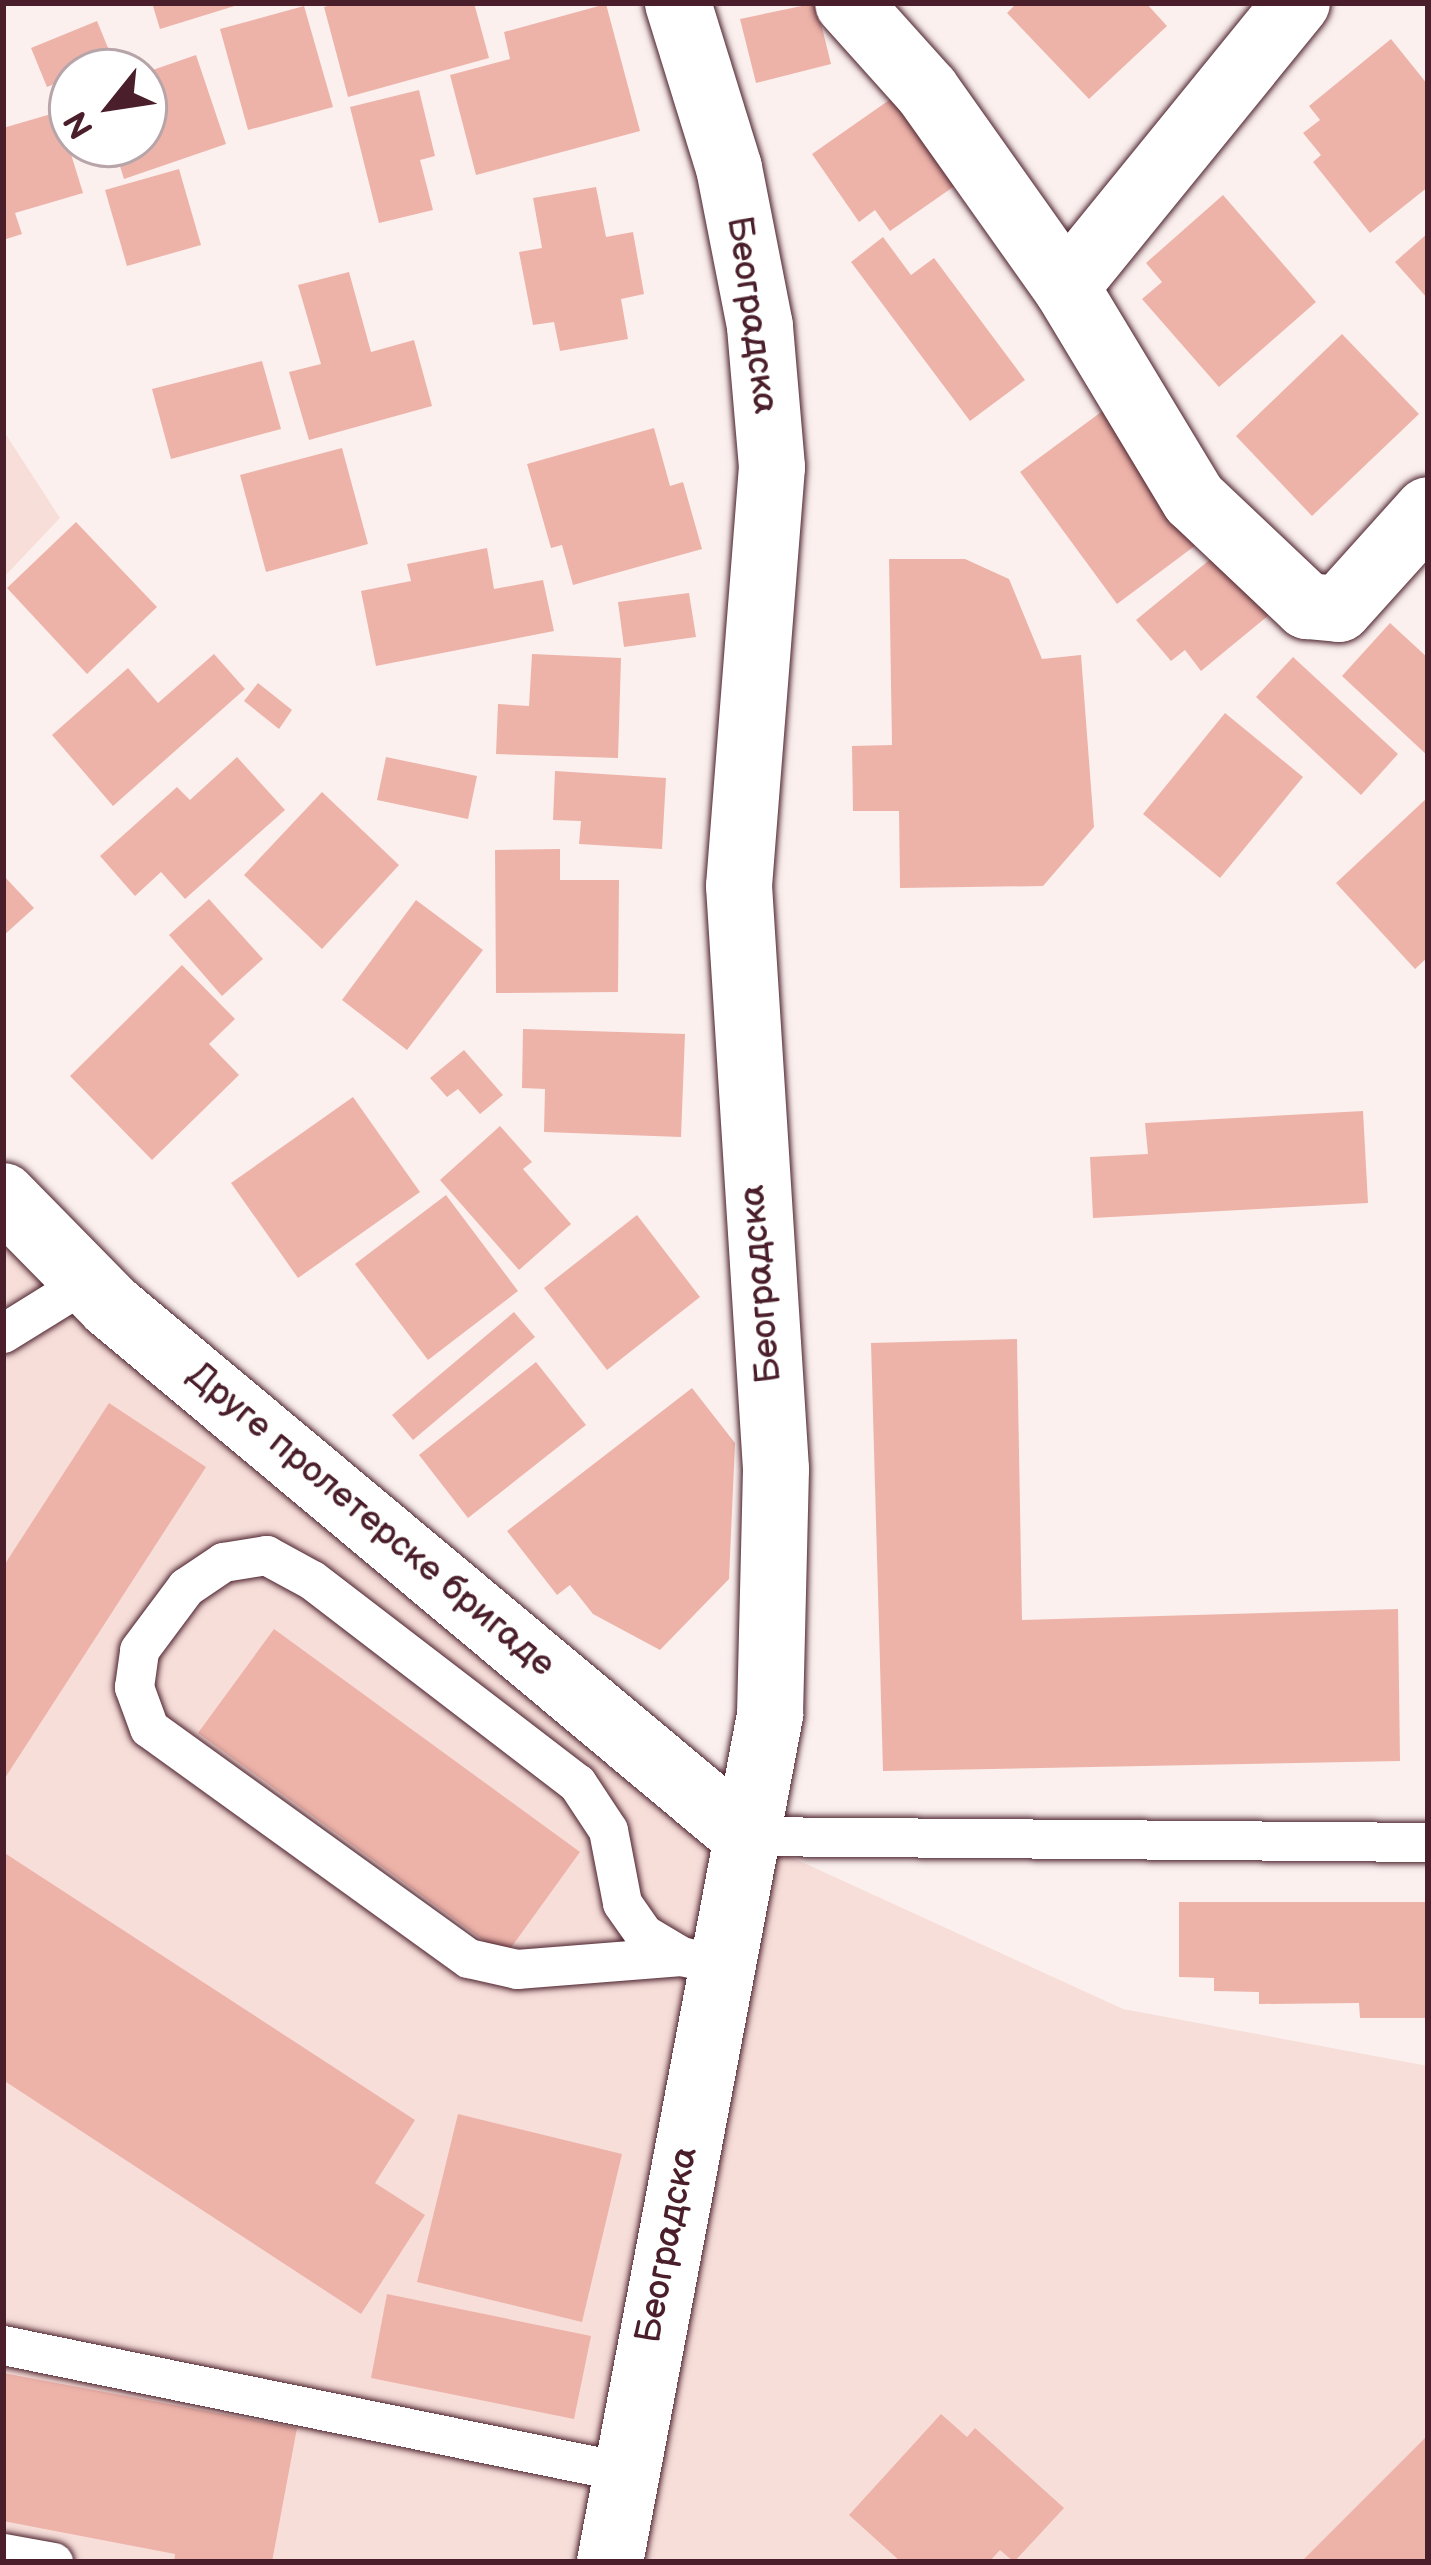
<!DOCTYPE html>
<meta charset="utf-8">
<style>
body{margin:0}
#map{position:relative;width:1431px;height:2565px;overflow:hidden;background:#fbf0ee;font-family:"Balsamiq Sans",sans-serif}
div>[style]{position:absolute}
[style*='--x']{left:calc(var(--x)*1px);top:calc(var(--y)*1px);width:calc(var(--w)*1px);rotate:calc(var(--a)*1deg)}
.built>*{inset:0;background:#f7ded9}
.building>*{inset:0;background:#edb3a9}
.roads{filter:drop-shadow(0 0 3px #4a1f2b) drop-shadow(0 0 3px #4a1f2b)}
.service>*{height:39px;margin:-19.5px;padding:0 19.5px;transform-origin:19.5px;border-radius:19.5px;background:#fff}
.minor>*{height:66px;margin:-33px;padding:0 33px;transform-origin:33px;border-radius:33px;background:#fff}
span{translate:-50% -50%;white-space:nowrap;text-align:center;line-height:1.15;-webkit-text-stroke:10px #fff;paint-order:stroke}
.street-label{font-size:36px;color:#4a1f2b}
.frame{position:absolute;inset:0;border:6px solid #4a1f2b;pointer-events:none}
.north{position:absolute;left:48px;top:48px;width:120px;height:120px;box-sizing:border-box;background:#fff;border:3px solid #b7a5aa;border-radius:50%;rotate:240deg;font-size:33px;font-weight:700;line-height:48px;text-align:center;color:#4a1f2b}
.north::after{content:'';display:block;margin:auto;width:42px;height:54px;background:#4a1f2b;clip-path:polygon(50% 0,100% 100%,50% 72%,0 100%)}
</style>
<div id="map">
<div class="built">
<i style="clip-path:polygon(3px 430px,60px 518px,3px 578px)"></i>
<i style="clip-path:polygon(3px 1196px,745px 1836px,1123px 2009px,1428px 2066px,1428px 2562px,3px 2562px)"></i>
</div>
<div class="building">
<i style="clip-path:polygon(152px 3px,240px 3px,241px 4px,160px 29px)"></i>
<i style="clip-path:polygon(338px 3px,474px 3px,489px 58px,348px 97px,324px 7px)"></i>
<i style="clip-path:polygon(816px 3px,831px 64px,756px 83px,740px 19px)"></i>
<i style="clip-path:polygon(1017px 3px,1146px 3px,1167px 26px,1089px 99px,1007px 13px)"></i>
<i style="clip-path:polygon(606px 4px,640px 131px,476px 175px,450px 75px,510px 59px,504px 32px)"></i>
<i style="clip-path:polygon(304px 6px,333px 107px,248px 130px,220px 29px)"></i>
<i style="clip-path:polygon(97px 21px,113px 60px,47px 87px,31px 48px)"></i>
<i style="clip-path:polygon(1391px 39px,1428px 85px,1428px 187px,1370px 233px,1313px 162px,1321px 155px,1303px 133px,1320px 120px,1309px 106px)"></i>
<i style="clip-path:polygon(196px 55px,226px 144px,124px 179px,113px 144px,144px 144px,144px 73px)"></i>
<i style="clip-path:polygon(419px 90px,435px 156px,420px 160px,433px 210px,379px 223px,350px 107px)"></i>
<i style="clip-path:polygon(895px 96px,956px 185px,890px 231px,875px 210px,859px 222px,812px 154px)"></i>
<i style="clip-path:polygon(58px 112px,83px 193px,15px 213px,22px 234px,3px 240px,3px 128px)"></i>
<i style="clip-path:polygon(179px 169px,201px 245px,127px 266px,105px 190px)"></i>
<i style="clip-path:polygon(596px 187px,606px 237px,633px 232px,644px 294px,621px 299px,628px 339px,560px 351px,554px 322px,533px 325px,519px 252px,542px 248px,533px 198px)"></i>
<i style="clip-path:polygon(1223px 195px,1316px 302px,1219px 387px,1142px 299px,1162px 282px,1146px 263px)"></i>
<i style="clip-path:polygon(1428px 233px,1428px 299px,1395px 262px)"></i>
<i style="clip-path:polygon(883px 237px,911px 275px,934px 258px,1025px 380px,970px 421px,851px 262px)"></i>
<i style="clip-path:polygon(349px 272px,371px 352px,414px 340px,432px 406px,309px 440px,289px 372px,321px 364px,298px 285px)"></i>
<i style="clip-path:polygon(1342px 334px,1419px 414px,1312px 516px,1236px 436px)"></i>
<i style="clip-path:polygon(262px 361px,281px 429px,171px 459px,152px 389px)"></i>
<i style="clip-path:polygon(1112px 404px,1196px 545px,1117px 604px,1020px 472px)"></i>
<i style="clip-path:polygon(654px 428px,670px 486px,683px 482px,702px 549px,573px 585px,562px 545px,551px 548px,527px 464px)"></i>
<i style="clip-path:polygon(342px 448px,368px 544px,266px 572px,240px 475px)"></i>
<i style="clip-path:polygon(76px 522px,157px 607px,87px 674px,7px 588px)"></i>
<i style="clip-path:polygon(487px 548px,494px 589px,543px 580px,554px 631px,376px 666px,361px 591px,411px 581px,407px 564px)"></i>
<i style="clip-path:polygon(1218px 553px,1269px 615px,1201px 671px,1185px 650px,1171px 661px,1136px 620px)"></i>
<i style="clip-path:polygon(889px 559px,965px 559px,1009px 579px,1042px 659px,1081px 655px,1094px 827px,1043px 886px,900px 888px,899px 811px,853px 811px,852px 746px,892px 745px)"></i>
<i style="clip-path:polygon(689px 593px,696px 637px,624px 647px,618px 602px)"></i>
<i style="clip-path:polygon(1390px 623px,1428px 658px,1428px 756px,1342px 676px)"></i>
<i style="clip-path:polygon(214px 654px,245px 689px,113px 806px,52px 735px,128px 668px,158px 703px)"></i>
<i style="clip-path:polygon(532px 654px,621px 658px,618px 758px,496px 754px,498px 704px,529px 706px)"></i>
<i style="clip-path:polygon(1293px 657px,1398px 754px,1361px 795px,1256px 697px)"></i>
<i style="clip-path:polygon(258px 683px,292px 710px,279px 729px,244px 701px)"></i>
<i style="clip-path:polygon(1225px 713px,1303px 777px,1220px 878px,1143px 814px)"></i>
<i style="clip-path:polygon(237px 757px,285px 810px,185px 899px,161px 872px,135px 896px,100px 856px,177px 787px,190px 800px)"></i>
<i style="clip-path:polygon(386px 757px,477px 776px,468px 819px,377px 800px)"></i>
<i style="clip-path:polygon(555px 771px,666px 778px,662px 849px,579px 844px,581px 821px,553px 820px)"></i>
<i style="clip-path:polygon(322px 792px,399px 865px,322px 949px,244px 875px)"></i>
<i style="clip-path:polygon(1428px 797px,1428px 957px,1415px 969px,1336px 883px)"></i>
<i style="clip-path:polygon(560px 849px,560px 880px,619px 880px,618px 992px,496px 993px,495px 850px)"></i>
<i style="clip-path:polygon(3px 875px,34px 908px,3px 936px)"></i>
<i style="clip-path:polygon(209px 899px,263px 959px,222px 996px,169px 935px)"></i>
<i style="clip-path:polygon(416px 900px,483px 950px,407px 1050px,342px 1000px)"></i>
<i style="clip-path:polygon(182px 965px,235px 1019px,209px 1044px,239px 1075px,152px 1160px,70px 1076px)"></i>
<i style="clip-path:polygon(523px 1029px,685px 1034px,681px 1137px,544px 1132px,545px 1089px,522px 1088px)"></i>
<i style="clip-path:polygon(464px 1050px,503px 1095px,480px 1114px,458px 1089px,447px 1097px,430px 1078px)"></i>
<i style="clip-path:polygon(353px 1097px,420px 1192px,298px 1278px,231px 1183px)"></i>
<i style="clip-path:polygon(1363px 1111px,1368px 1203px,1093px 1218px,1090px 1157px,1148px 1154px,1145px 1123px)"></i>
<i style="clip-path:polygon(500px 1126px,532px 1162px,523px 1169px,571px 1224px,519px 1270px,440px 1180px)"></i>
<i style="clip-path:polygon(446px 1195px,518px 1291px,428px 1360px,355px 1264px)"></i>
<i style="clip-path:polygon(637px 1215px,700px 1297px,607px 1370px,544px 1288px)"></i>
<i style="clip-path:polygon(514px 1312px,535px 1337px,413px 1440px,392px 1415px)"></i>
<i style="clip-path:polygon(1017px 1339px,1022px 1620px,1398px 1609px,1400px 1761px,883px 1771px,871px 1343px)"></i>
<i style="clip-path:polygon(536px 1362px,586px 1425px,468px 1518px,419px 1455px)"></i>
<i style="clip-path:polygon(692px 1388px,735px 1443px,729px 1579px,660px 1650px,593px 1614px,570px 1585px,557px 1595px,507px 1531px)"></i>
<i style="clip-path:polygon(109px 1403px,206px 1467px,3px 1781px,3px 1567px)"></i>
<i style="clip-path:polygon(274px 1629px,580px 1852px,505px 1956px,198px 1733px)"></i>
<i style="clip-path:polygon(3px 1852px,415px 2120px,375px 2183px,425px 2215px,361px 2314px,3px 2080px)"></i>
<i style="clip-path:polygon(1179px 1902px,1428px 1902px,1428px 2018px,1360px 2018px,1359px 2003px,1259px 2004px,1259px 1992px,1214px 1991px,1214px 1978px,1179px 1977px)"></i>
<i style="clip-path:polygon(458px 2114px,622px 2154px,582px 2322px,417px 2282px)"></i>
<i style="clip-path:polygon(387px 2294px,591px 2336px,574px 2419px,371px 2378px)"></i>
<i style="clip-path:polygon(3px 2373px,297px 2428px,272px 2562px,174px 2562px,175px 2554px,3px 2521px)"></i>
<i style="clip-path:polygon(941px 2414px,967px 2437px,975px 2428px,1064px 2508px,1014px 2562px,1000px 2550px,989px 2562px,901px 2562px,849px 2515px)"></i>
<i style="clip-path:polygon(1428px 2435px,1428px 2562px,1301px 2562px)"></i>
</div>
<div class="roads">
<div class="service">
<i style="--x:3;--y:1333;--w:99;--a:-31.8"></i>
<i style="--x:745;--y:1836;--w:683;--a:0.5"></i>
<i style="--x:681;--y:1956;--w:165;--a:175.5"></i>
<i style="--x:517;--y:1969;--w:50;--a:-167.3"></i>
<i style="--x:468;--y:1958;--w:393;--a:-144.2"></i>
<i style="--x:149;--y:1728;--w:44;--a:-110.1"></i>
<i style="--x:134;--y:1687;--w:37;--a:-82"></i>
<i style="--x:139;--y:1650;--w:79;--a:-53.3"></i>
<i style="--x:186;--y:1587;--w:45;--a:-34"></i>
<i style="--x:223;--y:1562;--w:44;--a:-9.2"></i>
<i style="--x:266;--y:1555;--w:52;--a:28.5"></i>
<i style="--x:312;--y:1580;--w:334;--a:37.5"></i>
<i style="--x:577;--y:1783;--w:56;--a:56.6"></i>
<i style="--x:608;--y:1830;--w:74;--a:79.1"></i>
<i style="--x:622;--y:1903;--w:38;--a:55"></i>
<i style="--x:644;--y:1934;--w:43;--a:30.7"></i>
<i style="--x:681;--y:1956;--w:45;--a:12.8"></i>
<i style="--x:3;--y:2345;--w:635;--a:11.54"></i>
<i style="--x:3;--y:2553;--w:51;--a:10.2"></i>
</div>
<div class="minor">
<i style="--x:848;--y:3;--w:118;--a:48.1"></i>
<i style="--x:927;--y:91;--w:240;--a:54.7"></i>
<i style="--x:1066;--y:287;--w:248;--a:58.9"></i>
<i style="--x:1194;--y:499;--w:156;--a:43.4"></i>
<i style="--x:1307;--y:606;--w:32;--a:5"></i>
<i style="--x:1339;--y:609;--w:133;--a:-48"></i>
<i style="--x:1066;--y:287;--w:366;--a:-50.9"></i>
<i style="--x:3;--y:1196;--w:154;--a:45.5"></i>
<i style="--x:111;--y:1306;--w:826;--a:39.89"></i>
<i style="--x:610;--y:2562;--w:862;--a:-79.3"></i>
<i style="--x:770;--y:1715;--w:246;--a:-88.6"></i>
<i style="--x:776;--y:1469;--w:584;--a:-93.63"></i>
<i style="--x:739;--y:886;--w:420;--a:-85.5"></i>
<i style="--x:772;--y:467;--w:142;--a:-94.9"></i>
<i style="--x:760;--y:326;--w:161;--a:-101.1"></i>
<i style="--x:729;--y:168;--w:173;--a:-107.2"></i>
</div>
</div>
<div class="street-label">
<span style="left:752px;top:315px;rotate:82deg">Београдска</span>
<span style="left:761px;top:1284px;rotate:-95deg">Београдска</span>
<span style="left:371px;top:1520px;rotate:40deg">Друге пролетерске бригаде</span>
<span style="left:667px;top:2245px;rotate:-79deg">Београдска</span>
</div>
<div class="frame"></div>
<div class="north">N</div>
</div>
